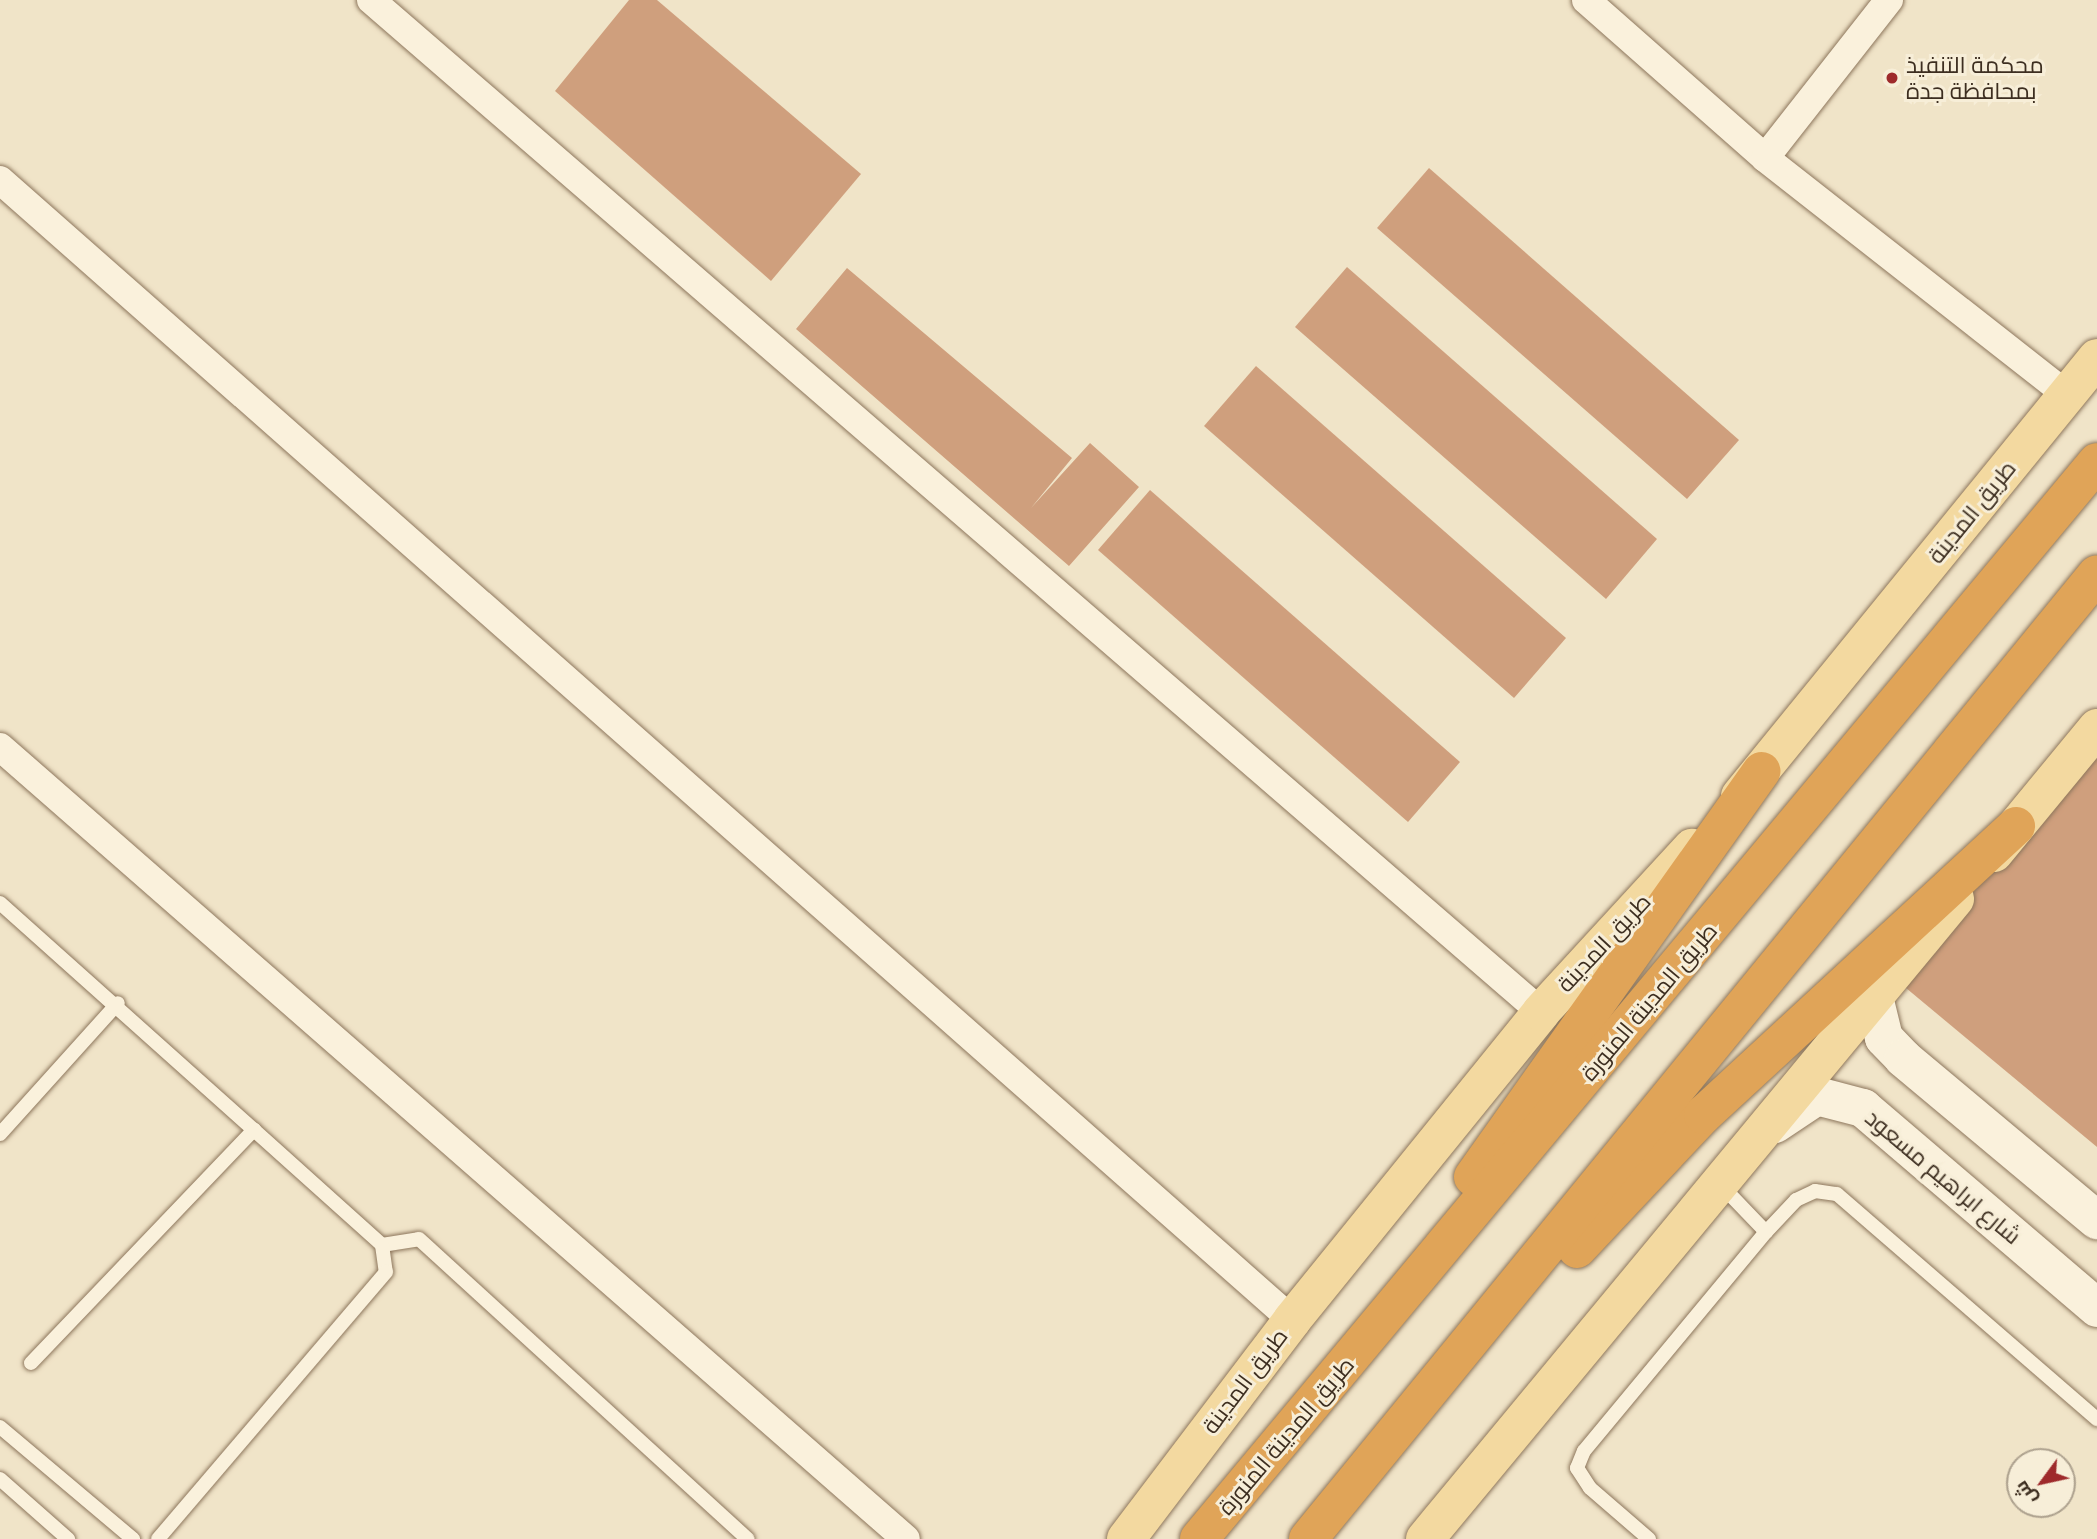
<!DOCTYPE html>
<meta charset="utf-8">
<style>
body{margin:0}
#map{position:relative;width:2097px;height:1539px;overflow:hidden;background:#f0e4c8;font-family:"Source Serif 4",Cairo,serif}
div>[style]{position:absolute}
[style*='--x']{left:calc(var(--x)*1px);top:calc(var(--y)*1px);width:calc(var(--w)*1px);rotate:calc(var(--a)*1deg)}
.building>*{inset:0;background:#cf9f7d}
.roads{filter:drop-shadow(0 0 2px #8d765c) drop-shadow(0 0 2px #8d765c)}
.service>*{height:14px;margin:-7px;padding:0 7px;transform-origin:7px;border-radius:7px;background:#faf1dc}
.minor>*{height:28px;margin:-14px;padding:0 14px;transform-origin:14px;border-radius:14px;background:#faf1dc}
.secondary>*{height:38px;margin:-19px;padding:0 19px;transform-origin:19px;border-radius:19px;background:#faf1dc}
.primary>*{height:38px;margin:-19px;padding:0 19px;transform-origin:19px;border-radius:19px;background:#f3d9a0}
.motorway>*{height:38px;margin:-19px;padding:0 19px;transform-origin:19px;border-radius:19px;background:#e0a458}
.dots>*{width:19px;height:19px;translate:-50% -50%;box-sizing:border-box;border:4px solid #f7eed8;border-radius:50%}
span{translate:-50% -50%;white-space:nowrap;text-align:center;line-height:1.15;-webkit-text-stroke:6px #f7eed8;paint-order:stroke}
.poi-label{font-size:23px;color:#3d2e20}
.left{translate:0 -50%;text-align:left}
.street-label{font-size:23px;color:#3d2e20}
.north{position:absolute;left:2006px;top:1448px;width:70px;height:70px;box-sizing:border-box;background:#f7eed8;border:2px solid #ada18e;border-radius:50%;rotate:237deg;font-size:19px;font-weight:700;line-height:28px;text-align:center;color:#3d2e20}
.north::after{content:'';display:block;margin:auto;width:24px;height:32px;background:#9e2a2b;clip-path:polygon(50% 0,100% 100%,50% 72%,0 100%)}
</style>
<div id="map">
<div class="building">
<i style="clip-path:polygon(629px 0,657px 0,861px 174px,771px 281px,555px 91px)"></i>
<i style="clip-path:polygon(1429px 168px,1739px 440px,1687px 499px,1377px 228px)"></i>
<i style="clip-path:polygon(1347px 267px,1657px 539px,1606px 599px,1295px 327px)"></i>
<i style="clip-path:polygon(847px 268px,1072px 458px,1031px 508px,1090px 443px,1139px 487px,1069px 566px,796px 329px)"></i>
<i style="clip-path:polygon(1256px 366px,1566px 638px,1514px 698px,1204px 426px)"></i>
<i style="clip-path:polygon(1150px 490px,1460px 762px,1408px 822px,1098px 550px)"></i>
<i style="clip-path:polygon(2097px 733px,2097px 1147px,1894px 978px)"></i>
</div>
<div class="roads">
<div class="service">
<i style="--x:0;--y:903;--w:341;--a:41.8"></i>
<i style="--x:0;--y:1134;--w:176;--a:-48"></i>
<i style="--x:1766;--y:1232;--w:44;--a:-46.8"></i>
<i style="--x:1796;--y:1200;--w:21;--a:-25"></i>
<i style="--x:1815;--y:1191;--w:22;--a:8"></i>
<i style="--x:1837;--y:1194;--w:344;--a:40.9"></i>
<i style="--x:382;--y:1245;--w:37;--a:-9"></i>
<i style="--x:419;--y:1239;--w:445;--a:42.4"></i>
<i style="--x:31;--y:1363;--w:323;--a:-46.3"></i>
<i style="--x:254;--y:1130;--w:172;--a:41.9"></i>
<i style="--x:382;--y:1245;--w:27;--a:82"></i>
<i style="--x:386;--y:1272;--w:351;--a:130.5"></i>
<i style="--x:0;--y:1427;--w:174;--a:40.1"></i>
<i style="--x:0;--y:1479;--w:91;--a:41.4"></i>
<i style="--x:1649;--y:1539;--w:78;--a:-139.2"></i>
<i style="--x:1590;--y:1488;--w:24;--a:-123"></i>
<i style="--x:1577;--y:1468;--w:18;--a:-68"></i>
<i style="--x:1584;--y:1451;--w:285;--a:-50.3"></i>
<i style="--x:1766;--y:1232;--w:65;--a:-133.8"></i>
</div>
<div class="minor">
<i style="--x:371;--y:0;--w:1547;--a:40.86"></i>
<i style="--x:1586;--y:0;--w:239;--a:41.4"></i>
<i style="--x:1765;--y:158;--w:201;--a:-51.9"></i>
<i style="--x:1765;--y:158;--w:384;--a:38.1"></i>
<i style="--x:0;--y:180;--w:1723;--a:41.42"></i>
<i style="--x:0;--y:747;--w:1203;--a:41.16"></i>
</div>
<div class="secondary">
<i style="--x:1874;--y:997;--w:42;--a:76.3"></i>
<i style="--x:1884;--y:1038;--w:28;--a:46"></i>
<i style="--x:1903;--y:1058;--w:253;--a:39.9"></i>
<i style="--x:1775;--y:1124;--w:50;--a:-33.7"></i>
<i style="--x:1817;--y:1096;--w:48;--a:14.6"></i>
<i style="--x:1863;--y:1108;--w:308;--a:40.5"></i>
</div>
<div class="primary">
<i style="--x:1740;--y:796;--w:565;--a:-50.82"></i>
<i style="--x:1994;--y:853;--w:162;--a:-50.5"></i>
<i style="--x:1126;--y:1539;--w:275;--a:-52.8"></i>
<i style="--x:1292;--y:1320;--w:396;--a:-51"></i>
<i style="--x:1541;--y:1012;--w:223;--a:-47.4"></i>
<i style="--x:1425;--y:1539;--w:831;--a:-50.37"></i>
</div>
<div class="motorway">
<i style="--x:1473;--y:1177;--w:498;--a:-54.6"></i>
<i style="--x:1577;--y:1249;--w:184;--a:-46.8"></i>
<i style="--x:1703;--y:1115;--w:426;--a:-42.7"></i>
<i style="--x:1199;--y:1539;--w:1402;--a:-50.18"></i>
<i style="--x:1308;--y:1539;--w:1246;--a:-50.73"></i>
</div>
</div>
<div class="dots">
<i style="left:1892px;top:78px;background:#9e2a2b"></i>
</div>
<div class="poi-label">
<span class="left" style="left:1906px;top:78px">محكمة التنفيذ<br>بمحافظة جدة</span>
</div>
<div class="street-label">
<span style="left:1972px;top:512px;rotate:-51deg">طريق المدينة</span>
<span style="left:1604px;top:943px;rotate:-47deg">طريق المدينة</span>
<span style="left:1649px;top:1002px;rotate:-50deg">طريق المدينة المنورة</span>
<span style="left:1943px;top:1177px;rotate:40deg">شارع ابراهيم مسعود</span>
<span style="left:1245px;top:1381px;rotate:-53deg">طريق المدينة</span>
<span style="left:1286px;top:1436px;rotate:-50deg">طريق المدينة المنورة</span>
</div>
<div class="north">ش</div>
</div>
